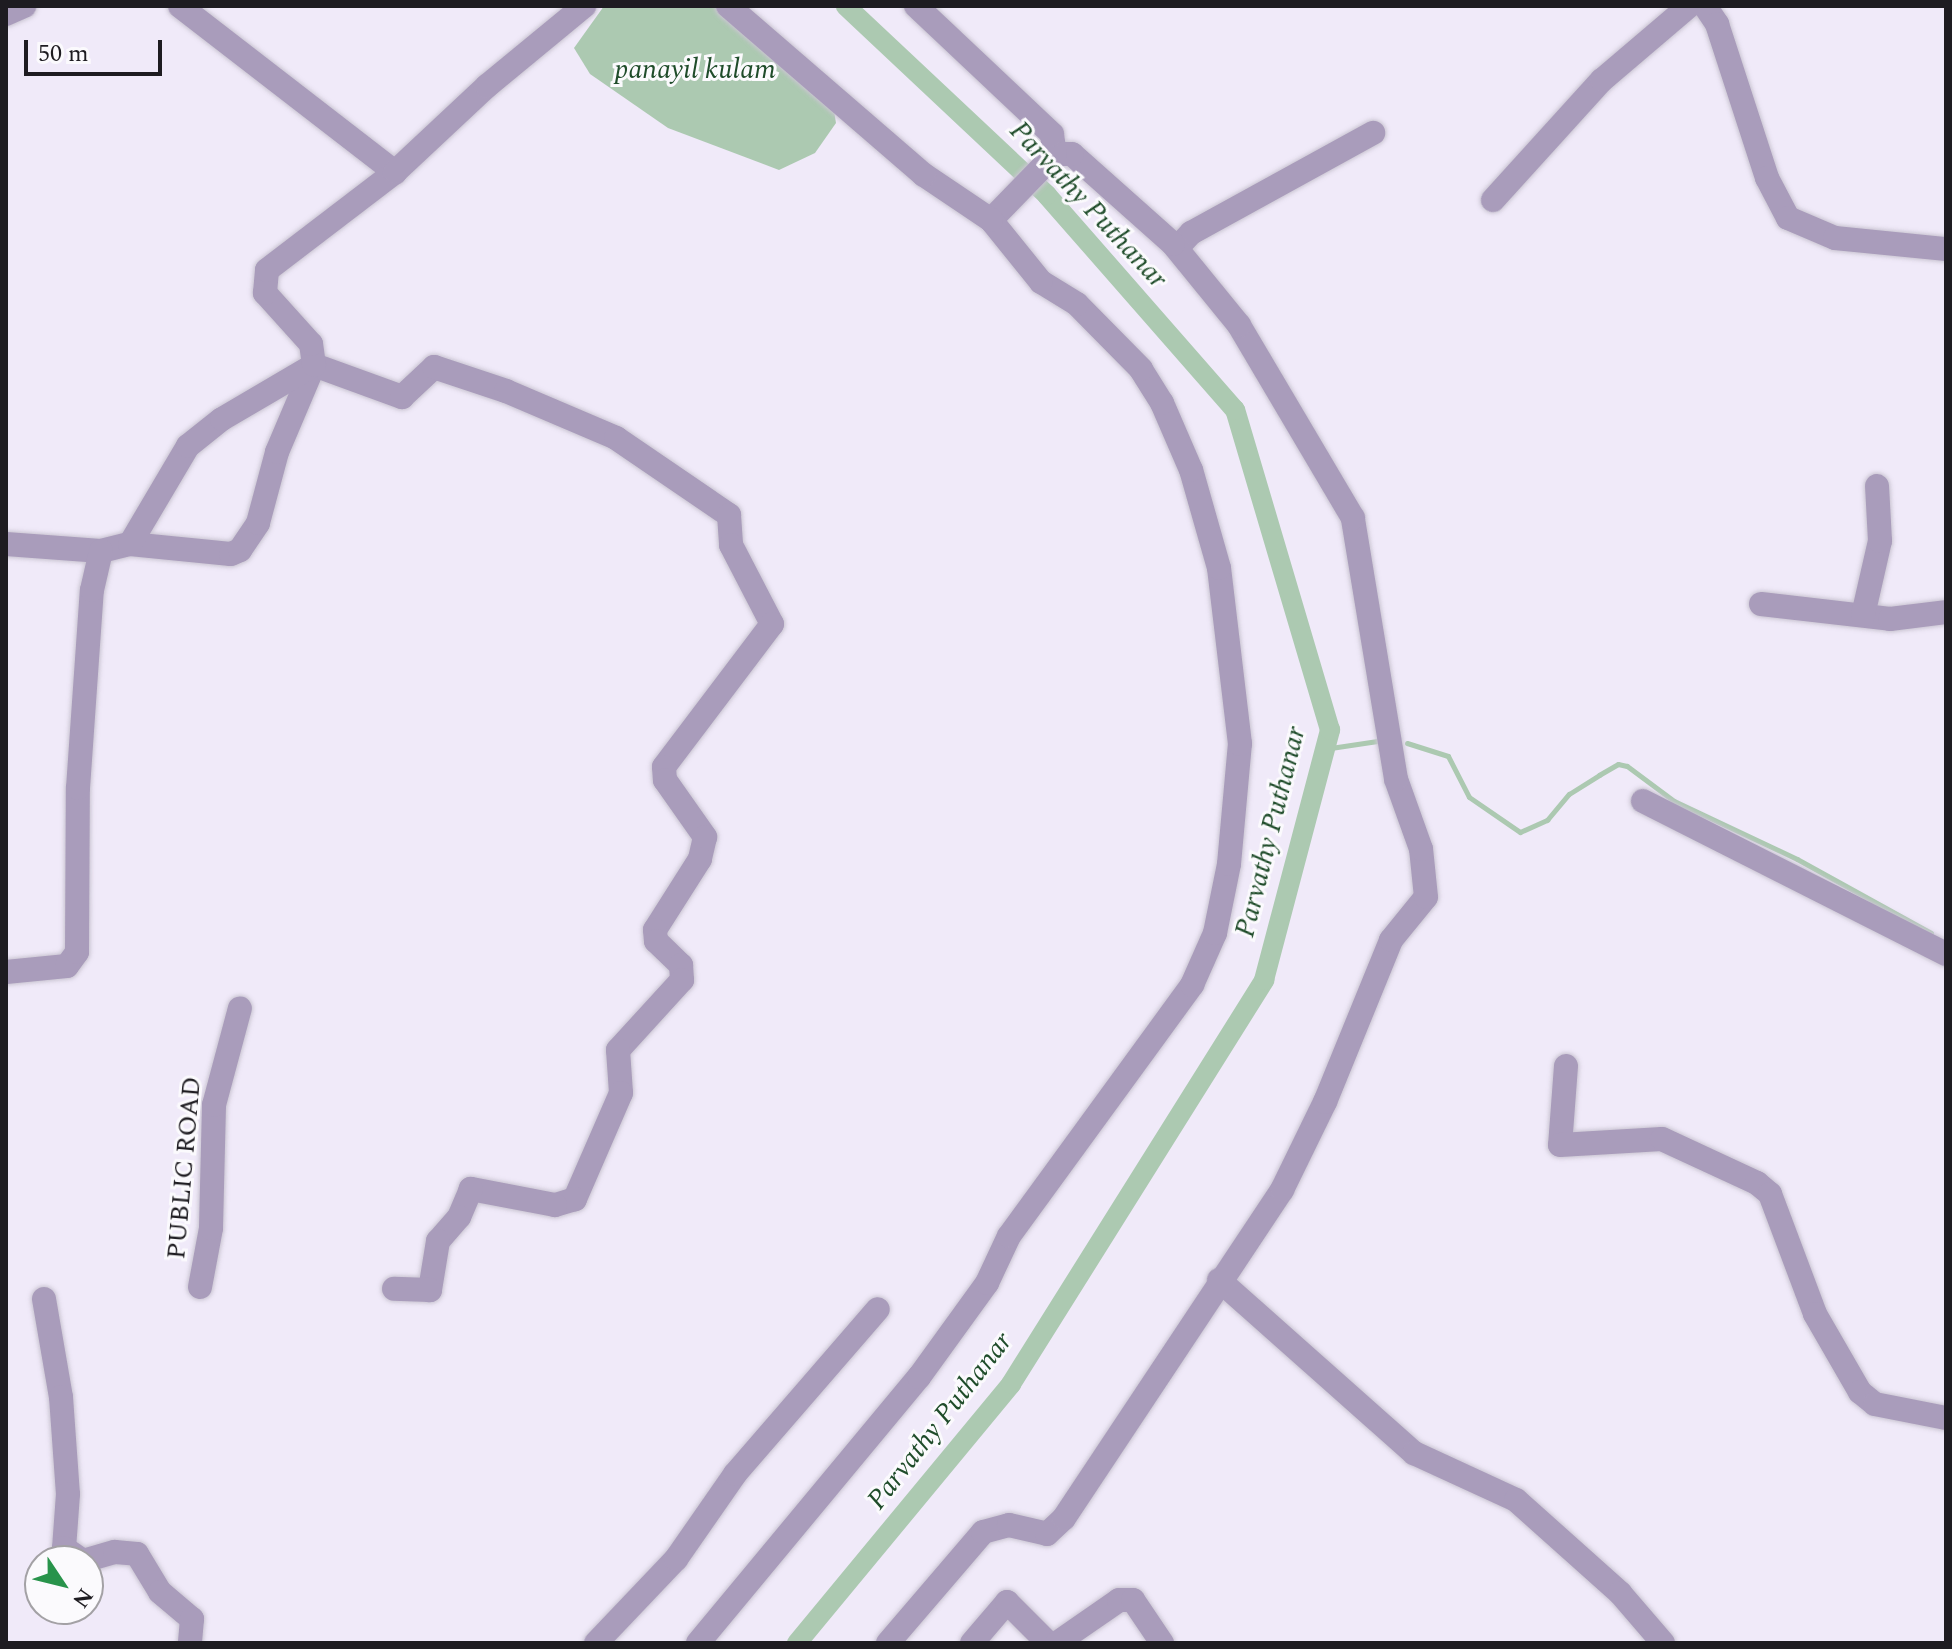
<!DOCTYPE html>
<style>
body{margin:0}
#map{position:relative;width:1952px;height:1649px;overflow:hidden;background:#f0eaf9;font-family:Spectral,serif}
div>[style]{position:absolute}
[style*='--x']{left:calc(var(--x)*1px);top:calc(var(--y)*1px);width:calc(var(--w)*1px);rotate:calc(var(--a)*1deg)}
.water>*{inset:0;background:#acc9b1}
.stream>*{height:5px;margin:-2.5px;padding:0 2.5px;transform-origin:2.5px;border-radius:2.5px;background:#acc9b1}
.canal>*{height:20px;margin:-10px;padding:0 10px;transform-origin:10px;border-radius:10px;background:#acc9b1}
.roads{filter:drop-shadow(0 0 2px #cac5d2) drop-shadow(0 0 2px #cac5d2)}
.minor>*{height:24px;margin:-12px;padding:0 12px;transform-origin:12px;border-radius:12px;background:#a99cbb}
span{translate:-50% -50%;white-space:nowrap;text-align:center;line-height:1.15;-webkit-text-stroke:6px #fbfafd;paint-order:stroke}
.street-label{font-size:26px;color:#1e1c21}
.water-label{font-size:28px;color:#1f4c2a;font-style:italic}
.frame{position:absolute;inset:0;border:8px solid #1e1c21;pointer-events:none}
.north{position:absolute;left:24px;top:1545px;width:80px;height:80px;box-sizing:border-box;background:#fbfafd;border:2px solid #a3a1a5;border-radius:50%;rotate:125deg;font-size:22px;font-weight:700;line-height:32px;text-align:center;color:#1e1c21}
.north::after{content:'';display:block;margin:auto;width:28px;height:36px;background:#28934b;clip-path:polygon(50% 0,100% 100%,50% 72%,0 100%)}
.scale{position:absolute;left:24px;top:40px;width:138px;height:36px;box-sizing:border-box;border:4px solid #1e1c21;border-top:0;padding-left:10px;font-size:24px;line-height:28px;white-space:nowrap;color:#1e1c21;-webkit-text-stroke:6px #fbfafd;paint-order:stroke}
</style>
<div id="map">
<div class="water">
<i style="clip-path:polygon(604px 6px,716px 6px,832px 98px,836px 123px,815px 153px,779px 170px,668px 128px,590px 74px,574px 48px)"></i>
</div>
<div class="stream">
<i style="--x:1407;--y:743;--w:43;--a:17.6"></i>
<i style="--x:1448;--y:756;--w:46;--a:62.9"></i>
<i style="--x:1469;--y:797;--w:62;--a:34.5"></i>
<i style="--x:1520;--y:832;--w:30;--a:-24"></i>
<i style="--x:1547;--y:820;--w:34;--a:-50"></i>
<i style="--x:1569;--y:794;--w:36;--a:-32"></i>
<i style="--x:1599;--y:775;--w:22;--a:-30"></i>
<i style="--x:1618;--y:764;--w:9;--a:13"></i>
<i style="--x:1627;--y:766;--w:59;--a:36.7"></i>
<i style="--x:1674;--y:801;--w:136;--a:25.2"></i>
<i style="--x:1797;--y:859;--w:153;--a:28.9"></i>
<i style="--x:1324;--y:749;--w:54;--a:-8.6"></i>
</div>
<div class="canal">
<i style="--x:797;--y:1643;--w:336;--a:-50.4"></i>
<i style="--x:1011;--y:1384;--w:477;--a:-57.9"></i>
<i style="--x:1264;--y:980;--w:259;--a:-75.2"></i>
<i style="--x:1330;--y:730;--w:334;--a:-106.5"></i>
<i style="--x:1235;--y:410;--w:286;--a:-131.2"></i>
<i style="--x:1047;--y:195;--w:276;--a:-136.8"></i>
</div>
<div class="roads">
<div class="minor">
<i style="--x:180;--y:6;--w:272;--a:37.7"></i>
<i style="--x:1705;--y:6;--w:22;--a:56"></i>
<i style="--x:1717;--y:24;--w:162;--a:72"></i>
<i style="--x:1767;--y:178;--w:45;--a:62.3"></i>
<i style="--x:1788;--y:218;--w:51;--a:23.1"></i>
<i style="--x:1835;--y:238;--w:112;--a:5.7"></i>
<i style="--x:6;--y:14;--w:20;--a:-24"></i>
<i style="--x:1493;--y:200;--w:162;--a:-47.8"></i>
<i style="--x:1602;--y:80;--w:114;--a:-40.4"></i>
<i style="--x:991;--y:220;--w:92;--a:-45.9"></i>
<i style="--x:1177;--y:248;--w:21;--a:-47"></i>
<i style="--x:1191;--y:233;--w:208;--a:-28.8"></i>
<i style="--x:6;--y:544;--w:95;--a:4.2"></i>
<i style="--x:101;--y:551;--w:30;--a:-14"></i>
<i style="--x:130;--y:544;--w:101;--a:5.7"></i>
<i style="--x:231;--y:554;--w:10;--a:-24"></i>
<i style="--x:240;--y:550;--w:32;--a:-56"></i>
<i style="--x:258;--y:523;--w:73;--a:-75"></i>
<i style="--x:277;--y:452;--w:95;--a:-67"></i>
<i style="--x:314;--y:365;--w:94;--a:20"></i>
<i style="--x:402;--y:397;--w:44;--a:-43.2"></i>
<i style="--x:434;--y:367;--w:76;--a:18.4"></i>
<i style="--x:506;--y:391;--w:120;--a:23.1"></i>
<i style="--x:616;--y:438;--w:137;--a:34.3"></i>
<i style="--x:729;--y:515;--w:30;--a:86"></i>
<i style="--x:731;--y:545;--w:89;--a:62.6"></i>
<i style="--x:772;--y:624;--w:179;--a:127.1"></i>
<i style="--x:664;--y:767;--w:13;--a:86"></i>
<i style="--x:665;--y:780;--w:70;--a:54.9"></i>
<i style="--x:705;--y:837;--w:23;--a:103"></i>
<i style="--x:700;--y:859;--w:84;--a:122.4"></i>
<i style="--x:655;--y:930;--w:11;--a:85"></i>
<i style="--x:656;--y:941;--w:35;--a:44"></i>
<i style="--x:681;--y:965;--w:15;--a:86"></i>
<i style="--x:682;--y:980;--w:95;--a:132.4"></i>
<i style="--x:618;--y:1050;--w:43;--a:86"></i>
<i style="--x:621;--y:1093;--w:116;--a:113.5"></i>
<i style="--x:575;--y:1199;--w:21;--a:163"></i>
<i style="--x:555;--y:1205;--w:86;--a:-169.2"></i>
<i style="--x:471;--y:1189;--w:30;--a:113"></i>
<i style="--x:459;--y:1217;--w:32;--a:131"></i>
<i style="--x:438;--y:1241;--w:50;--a:99.3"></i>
<i style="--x:430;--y:1290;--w:36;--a:-178"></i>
<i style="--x:130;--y:544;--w:114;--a:-59.4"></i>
<i style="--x:188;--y:446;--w:43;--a:-38.5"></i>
<i style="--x:222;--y:419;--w:107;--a:-30.4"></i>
<i style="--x:314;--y:365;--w:21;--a:-98"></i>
<i style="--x:311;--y:344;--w:69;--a:-132"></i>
<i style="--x:265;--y:293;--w:23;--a:-85"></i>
<i style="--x:267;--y:270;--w:161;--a:-37.4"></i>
<i style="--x:395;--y:172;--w:126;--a:-43.1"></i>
<i style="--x:487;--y:86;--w:126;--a:-39.5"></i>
<i style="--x:1761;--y:604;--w:130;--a:6.6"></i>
<i style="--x:1890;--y:619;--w:56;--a:-7.1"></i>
<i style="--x:1863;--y:615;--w:76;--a:-77.1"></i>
<i style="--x:1880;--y:541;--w:55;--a:-93.1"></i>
<i style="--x:1643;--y:801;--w:339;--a:26.8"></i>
<i style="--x:6;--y:972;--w:61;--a:-5.6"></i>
<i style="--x:67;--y:966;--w:17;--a:-54"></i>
<i style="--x:77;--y:952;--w:164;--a:-89.7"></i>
<i style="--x:78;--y:788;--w:198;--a:-86"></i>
<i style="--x:92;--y:590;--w:40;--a:-77"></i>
<i style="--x:1566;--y:1066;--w:79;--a:94.3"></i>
<i style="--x:1560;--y:1145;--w:102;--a:-3.4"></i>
<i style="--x:1662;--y:1139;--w:105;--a:24.9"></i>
<i style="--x:1757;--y:1183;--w:17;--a:40"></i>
<i style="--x:1770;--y:1194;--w:128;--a:69.4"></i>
<i style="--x:1815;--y:1314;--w:90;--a:60"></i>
<i style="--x:1860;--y:1392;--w:19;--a:39"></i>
<i style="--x:1875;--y:1404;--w:72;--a:11.2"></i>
<i style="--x:1219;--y:1280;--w:261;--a:41.6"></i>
<i style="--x:1414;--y:1453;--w:112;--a:24.7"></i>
<i style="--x:1516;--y:1500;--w:140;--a:41.8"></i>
<i style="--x:1620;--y:1593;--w:66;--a:49.3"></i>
<i style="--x:200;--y:1287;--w:60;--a:-79.4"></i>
<i style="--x:211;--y:1228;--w:123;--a:-88.6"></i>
<i style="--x:214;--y:1105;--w:100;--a:-75"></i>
<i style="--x:44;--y:1299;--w:99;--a:80.2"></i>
<i style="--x:61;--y:1397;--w:97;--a:85.9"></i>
<i style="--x:68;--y:1494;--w:54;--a:94.2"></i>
<i style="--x:64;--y:1548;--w:23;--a:34"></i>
<i style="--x:83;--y:1561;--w:33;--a:-16"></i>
<i style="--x:115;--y:1552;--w:22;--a:5"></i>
<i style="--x:137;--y:1554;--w:44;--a:58.8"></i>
<i style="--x:160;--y:1592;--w:42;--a:40.2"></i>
<i style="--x:192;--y:1619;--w:24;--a:95"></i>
<i style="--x:596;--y:1643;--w:116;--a:-46.4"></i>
<i style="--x:676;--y:1559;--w:103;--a:-55.2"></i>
<i style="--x:735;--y:1474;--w:218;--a:-49.1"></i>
<i style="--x:698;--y:1643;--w:346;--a:-50.3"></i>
<i style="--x:919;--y:1377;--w:116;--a:-54.1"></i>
<i style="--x:987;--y:1283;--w:52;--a:-64.9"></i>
<i style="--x:1009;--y:1236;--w:311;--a:-53.9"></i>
<i style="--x:1192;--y:985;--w:57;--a:-66.1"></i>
<i style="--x:1215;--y:933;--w:70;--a:-78.5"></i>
<i style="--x:1229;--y:864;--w:121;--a:-84.8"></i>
<i style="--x:1240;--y:744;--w:177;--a:-96.8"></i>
<i style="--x:1219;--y:568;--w:102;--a:-105.9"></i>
<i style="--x:1191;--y:470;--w:73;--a:-113.4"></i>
<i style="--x:1162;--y:403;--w:40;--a:-122"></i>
<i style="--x:1141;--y:369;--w:91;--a:-134.6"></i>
<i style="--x:1077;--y:304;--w:42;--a:-148.6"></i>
<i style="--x:1041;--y:282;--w:80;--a:-128.9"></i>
<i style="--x:991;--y:220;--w:81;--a:-146.1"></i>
<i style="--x:924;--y:175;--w:259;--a:-139.2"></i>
<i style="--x:888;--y:1643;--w:146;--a:-49.4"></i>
<i style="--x:983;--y:1532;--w:27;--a:-15"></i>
<i style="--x:1009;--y:1525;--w:39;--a:13"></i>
<i style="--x:1047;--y:1534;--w:23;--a:-43"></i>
<i style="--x:1064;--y:1518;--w:394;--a:-56.4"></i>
<i style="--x:1282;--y:1190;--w:98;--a:-64"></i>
<i style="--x:1325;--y:1102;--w:175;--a:-67.8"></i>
<i style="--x:1391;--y:940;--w:55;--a:-50.9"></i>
<i style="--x:1426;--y:897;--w:48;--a:-95.9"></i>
<i style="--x:1421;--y:849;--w:74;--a:-109.7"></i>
<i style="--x:1396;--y:779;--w:265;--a:-99.4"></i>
<i style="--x:1353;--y:518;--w:224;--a:-120.6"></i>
<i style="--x:1239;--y:325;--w:104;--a:-129.2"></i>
<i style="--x:1173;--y:244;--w:135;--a:-138.3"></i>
<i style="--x:1072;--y:154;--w:17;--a:180"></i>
<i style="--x:1055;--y:154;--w:20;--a:-99"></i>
<i style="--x:1052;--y:134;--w:187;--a:-136.7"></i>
<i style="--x:972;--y:1643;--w:54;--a:-49.5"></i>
<i style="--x:1007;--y:1602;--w:58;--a:45"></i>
<i style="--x:1057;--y:1643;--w:75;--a:-34.7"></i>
<i style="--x:1119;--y:1600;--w:14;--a:0"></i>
<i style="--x:1133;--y:1600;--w:52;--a:56"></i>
</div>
</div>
<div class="street-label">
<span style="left:185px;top:1168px;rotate:-85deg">PUBLIC ROAD</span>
</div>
<div class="water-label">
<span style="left:695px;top:70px">panayil kulam</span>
<span style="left:1088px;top:205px;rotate:47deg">Parvathy Puthanar</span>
<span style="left:1271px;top:832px;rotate:-76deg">Parvathy Puthanar</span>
<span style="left:940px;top:1421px;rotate:-52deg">Parvathy Puthanar</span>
</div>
<div class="frame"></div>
<div class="north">N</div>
<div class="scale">50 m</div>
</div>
